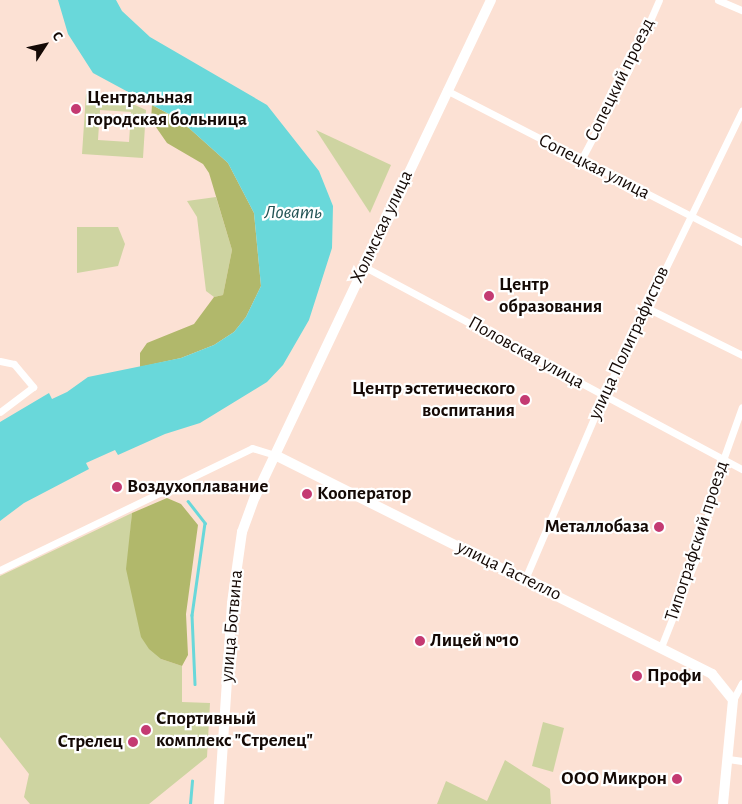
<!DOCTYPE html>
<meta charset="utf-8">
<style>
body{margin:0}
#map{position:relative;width:742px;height:804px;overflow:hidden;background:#fce1d4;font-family:"Alegreya Sans",sans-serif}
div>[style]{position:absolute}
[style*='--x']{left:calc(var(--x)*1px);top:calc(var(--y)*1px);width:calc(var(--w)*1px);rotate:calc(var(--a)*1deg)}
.green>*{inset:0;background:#ced4a1}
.forest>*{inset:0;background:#b1b86b}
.water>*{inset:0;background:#69d8da}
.stream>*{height:2.5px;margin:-1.25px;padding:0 1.25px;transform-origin:1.25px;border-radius:1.25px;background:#69d8da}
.minor>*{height:7px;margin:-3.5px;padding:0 3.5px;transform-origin:3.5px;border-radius:3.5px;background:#fff}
.secondary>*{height:10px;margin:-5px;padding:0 5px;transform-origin:5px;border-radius:5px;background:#fff}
.dots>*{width:14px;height:14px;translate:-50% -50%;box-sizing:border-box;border:2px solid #fff;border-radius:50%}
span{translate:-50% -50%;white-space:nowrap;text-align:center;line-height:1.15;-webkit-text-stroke:4.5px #fff;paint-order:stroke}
.street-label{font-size:19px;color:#140905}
.poi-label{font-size:19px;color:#140905;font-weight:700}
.left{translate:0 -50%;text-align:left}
.right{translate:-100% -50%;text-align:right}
.water-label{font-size:20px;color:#225354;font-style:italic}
.north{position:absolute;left:20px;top:20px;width:50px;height:50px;-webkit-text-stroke:4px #fff;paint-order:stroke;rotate:55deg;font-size:14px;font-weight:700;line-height:20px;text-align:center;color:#140905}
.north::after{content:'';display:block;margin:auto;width:18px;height:22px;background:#140905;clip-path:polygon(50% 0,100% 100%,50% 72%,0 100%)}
</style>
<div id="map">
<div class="green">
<i style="clip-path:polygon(evenodd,86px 94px,115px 96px,146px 110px,143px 158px,82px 154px,86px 94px,100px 110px,131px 112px,129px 142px,98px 140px,100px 110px)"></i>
<i style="clip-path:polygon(316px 130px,391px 165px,370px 213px)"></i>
<i style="clip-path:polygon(216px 197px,232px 250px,223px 295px,214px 297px,206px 291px,197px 217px,187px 201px)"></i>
<i style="clip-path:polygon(77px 227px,118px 227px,125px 244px,118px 266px,77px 273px)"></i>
<i style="clip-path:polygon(132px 513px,130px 538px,161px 659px,182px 666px,182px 702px,210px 703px,207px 757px,149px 804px,30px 804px,24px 797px,29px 774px,0 737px,0 576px)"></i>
<i style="clip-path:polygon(543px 722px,564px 728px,553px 772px,532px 766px)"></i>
<i style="clip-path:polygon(505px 760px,550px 789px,551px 804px,437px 804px,446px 781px,487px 801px)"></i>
</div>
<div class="forest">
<i style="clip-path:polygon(152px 105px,180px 120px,228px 163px,254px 213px,261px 286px,246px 317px,234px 332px,214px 345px,181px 358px,140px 367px,140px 353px,147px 343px,194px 324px,214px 297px,223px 295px,232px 250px,209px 173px,203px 164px,167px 143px,151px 120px)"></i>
<i style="clip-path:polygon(167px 498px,181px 504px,198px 525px,186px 614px,188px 655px,182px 666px,161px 659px,149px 649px,141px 637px,126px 569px,132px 513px)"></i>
</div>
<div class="water">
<i style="clip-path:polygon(58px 0,116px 0,122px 11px,150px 37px,267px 105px,319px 171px,333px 206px,332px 248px,309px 320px,283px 365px,267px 382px,200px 423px,165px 434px,118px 455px,115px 450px,86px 463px,89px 469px,24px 503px,0 521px,0 422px,49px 393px,52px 399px,67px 392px,88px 377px,181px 358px,214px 345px,234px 332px,246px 317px,261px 286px,254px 213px,228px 163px,180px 120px,93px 73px,68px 34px)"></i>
</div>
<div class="stream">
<i style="--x:188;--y:501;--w:28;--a:52"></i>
<i style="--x:205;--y:523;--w:93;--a:98"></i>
<i style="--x:192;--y:615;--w:69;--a:87.5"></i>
<i style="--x:190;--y:804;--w:23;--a:-85"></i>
</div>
<div class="minor">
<i style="--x:718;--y:0;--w:26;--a:23"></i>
<i style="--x:446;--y:90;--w:333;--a:27.2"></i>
<i style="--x:581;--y:160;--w:101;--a:-62.2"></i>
<i style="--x:628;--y:71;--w:77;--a:-66.4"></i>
<i style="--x:363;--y:266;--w:430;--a:28.2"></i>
<i style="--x:645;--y:307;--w:108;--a:26.3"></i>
<i style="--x:0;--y:361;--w:14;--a:12"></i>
<i style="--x:14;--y:364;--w:30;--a:50"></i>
<i style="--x:33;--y:387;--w:41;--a:142.9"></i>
<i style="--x:0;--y:570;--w:280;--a:-25.8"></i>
<i style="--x:252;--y:448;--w:24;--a:17"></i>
<i style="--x:525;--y:579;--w:200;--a:-66.8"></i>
<i style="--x:604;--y:395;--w:316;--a:-64.1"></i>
<i style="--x:661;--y:647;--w:92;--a:-68.4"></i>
<i style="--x:695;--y:561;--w:105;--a:-74.5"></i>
<i style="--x:723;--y:460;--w:56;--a:-70.3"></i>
<i style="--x:733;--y:700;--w:19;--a:-62"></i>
<i style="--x:728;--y:759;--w:14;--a:8"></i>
</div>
<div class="secondary">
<i style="--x:275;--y:455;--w:489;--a:26.6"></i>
<i style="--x:712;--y:674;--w:33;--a:51"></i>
<i style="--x:733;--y:700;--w:104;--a:95.5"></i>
<i style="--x:219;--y:804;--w:201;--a:-86.3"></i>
<i style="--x:232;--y:603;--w:72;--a:-82"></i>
<i style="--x:242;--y:532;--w:37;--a:-70"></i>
<i style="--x:255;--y:497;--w:550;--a:-64.6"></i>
</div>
<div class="dots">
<i style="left:76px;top:109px;background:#c43a72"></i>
<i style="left:489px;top:296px;background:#c43a72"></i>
<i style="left:525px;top:400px;background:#c43a72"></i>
<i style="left:117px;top:487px;background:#c43a72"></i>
<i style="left:307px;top:494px;background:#c43a72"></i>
<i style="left:659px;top:527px;background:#c43a72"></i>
<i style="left:420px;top:641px;background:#c43a72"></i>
<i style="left:637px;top:676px;background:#c43a72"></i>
<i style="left:146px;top:730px;background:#c43a72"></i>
<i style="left:133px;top:742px;background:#c43a72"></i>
<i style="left:677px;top:779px;background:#c43a72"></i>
</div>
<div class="street-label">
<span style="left:620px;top:80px;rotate:-64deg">Сопецкий проезд</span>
<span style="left:594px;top:167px;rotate:27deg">Сопецкая улица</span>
<span style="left:382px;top:227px;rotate:-65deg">Холмская улица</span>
<span style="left:629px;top:343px;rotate:-65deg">улица Полиграфистов</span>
<span style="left:526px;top:353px;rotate:29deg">Половская улица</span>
<span style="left:697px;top:541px;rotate:-72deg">Типографский проезд</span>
<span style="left:509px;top:571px;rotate:26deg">улица Гастелло</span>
<span style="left:232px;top:626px;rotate:-85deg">улица Ботвина</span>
</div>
<div class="poi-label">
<span class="left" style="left:87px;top:109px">Центральная<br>городская больница</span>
<span class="left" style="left:499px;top:296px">Центр<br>образования</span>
<span class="right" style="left:515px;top:400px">Центр эстетического<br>воспитания</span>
<span class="left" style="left:127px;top:487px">Воздухоплавание</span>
<span class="left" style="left:317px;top:494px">Кооператор</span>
<span class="right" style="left:649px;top:527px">Металлобаза</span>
<span class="left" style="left:430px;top:641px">Лицей №10</span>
<span class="left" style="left:647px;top:676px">Профи</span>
<span class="left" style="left:156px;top:730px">Спортивный<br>комплекс "Стрелец"</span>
<span class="right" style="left:123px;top:742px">Стрелец</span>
<span class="right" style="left:667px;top:779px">ООО Микрон</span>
</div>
<div class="water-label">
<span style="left:293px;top:212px">Ловать</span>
</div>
<div class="north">С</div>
</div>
